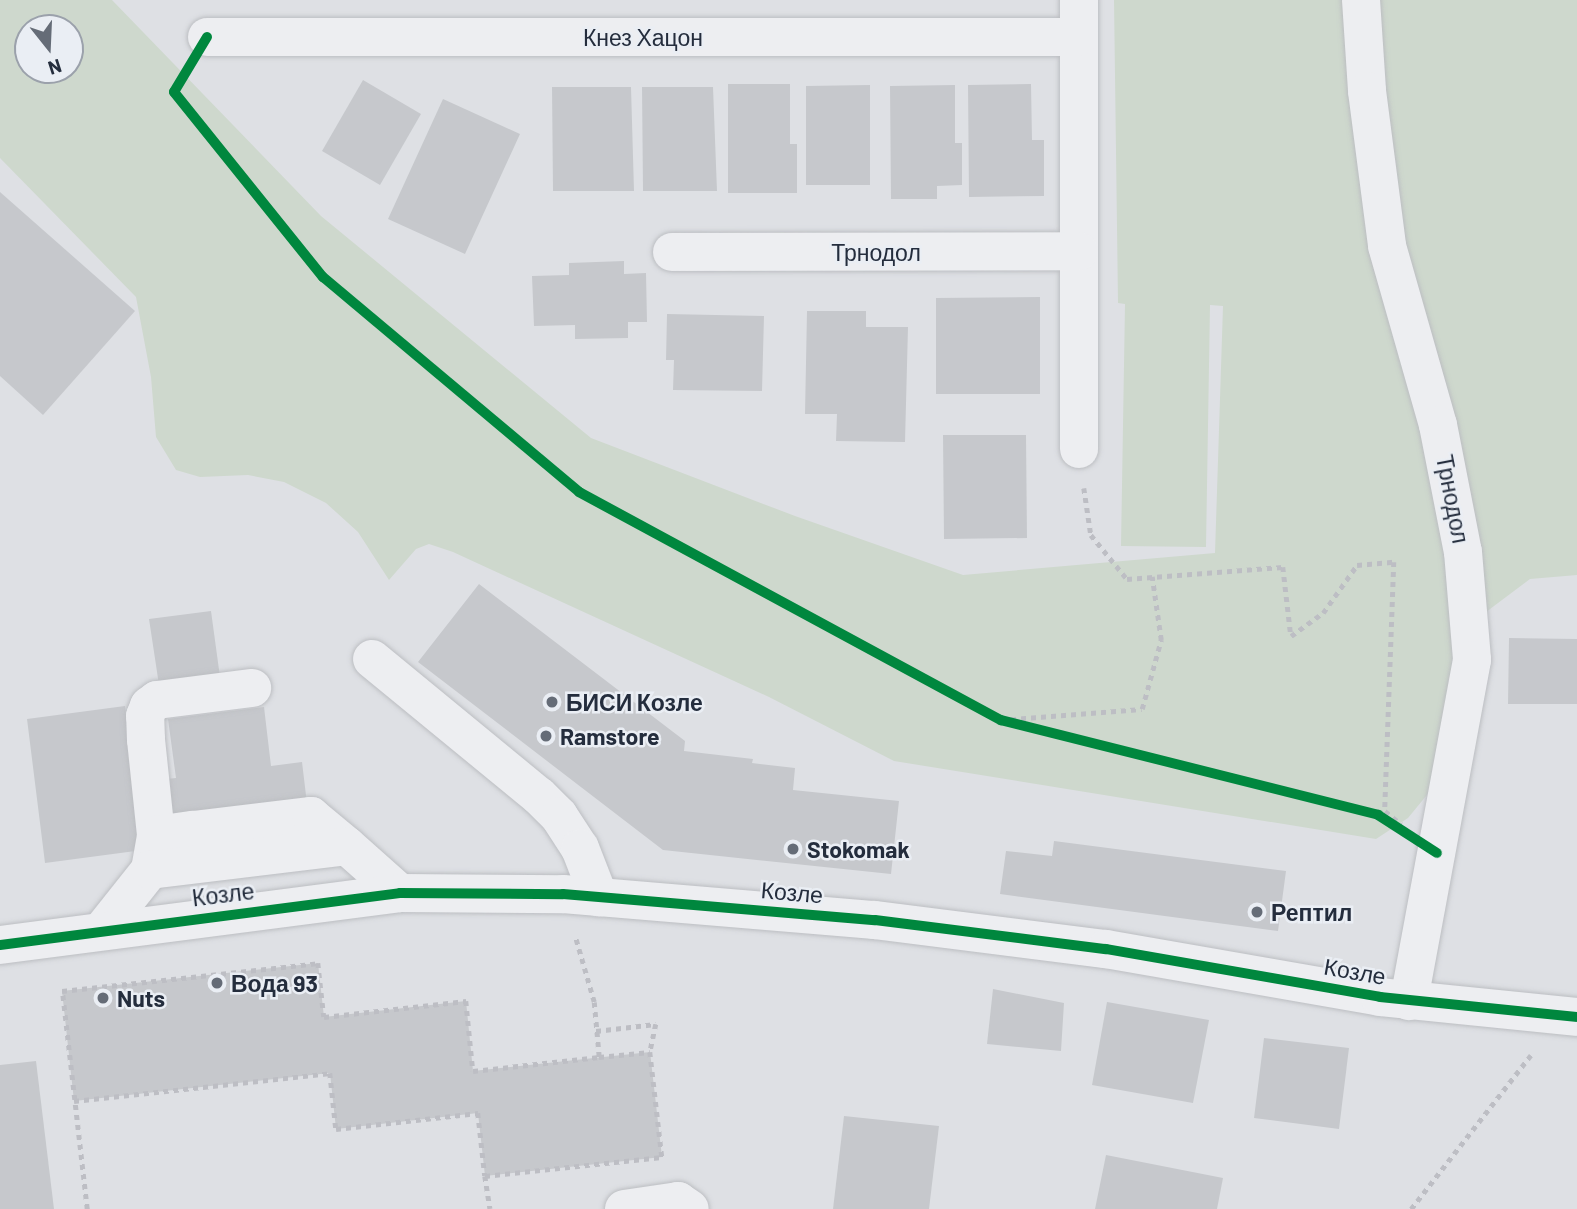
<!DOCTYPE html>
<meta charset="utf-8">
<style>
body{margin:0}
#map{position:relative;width:1577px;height:1209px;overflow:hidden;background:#dee0e4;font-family:Barlow,sans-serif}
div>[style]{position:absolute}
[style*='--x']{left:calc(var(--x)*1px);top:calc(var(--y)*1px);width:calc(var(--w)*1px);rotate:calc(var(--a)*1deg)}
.green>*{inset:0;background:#ced8cd}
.building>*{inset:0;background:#c6c8cc}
.path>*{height:4.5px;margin-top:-2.25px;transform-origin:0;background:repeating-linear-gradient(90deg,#bdbec4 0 5px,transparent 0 10px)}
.roads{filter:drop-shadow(0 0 2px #bcbec2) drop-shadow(0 0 2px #bcbec2)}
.minor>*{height:38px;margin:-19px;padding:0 19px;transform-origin:19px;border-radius:19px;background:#edeef1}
.cycleway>*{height:10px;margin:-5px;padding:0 5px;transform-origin:5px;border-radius:5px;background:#00873e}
.dots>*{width:19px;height:19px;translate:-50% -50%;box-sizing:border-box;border:4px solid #eaeef4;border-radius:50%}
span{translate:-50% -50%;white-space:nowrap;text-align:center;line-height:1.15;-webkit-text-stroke:5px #eaeef4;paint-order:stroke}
.street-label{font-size:23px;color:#242d3d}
.poi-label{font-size:23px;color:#242d3d;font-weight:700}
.left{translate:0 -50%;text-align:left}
.north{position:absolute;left:14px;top:14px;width:70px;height:70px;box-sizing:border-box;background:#eaeef4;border:2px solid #9ba1ab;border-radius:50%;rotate:162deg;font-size:19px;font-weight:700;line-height:28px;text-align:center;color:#242d3d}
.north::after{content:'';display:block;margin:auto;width:24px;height:32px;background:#656c77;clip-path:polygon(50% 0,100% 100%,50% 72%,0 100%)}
</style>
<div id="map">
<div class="green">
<i style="clip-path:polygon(evenodd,0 0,112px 0,321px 216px,591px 438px,795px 516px,963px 575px,1215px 553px,1223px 306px,1210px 305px,1206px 547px,1121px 546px,1125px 304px,1118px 303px,1114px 0,1577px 0,1577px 575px,1530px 579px,1474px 621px,1431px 790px,1408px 818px,1376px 839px,894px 761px,769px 697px,453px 552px,429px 544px,416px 549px,389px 580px,358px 532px,326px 503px,284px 482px,248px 475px,200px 477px,176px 470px,156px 437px,151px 377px,136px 297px,0 158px,0 0,28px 28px,70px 28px,70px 70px,28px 70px,28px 28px)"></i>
</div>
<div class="building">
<i style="clip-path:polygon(363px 80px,421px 114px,380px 185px,322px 151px)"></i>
<i style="clip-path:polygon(728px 84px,790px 84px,790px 144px,797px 144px,797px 193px,728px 193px)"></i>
<i style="clip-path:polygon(1031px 84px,1032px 140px,1044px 140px,1044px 196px,969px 197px,968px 85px)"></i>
<i style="clip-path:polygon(870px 85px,870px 185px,806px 185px,806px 86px)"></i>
<i style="clip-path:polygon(955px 85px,955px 143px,962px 143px,962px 185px,937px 186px,937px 199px,891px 199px,890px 86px)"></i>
<i style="clip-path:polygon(552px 87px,631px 87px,634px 191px,553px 191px)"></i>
<i style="clip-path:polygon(642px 87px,713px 87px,717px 191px,643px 191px)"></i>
<i style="clip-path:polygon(443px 99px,520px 134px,465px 254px,388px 219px)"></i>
<i style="clip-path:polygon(0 192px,135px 311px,43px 415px,0 376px)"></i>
<i style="clip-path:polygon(624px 261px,624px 274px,646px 273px,647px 322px,628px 322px,628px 338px,575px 339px,575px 325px,534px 326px,532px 276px,569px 275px,569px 263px)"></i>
<i style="clip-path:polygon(1040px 297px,1040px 394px,936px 394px,936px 298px)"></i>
<i style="clip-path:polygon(807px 311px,866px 311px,866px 327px,908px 327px,905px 442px,836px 441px,837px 414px,805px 414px)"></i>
<i style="clip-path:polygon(667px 314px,764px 316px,762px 391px,673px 390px,674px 360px,666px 360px)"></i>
<i style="clip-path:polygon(943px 435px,1026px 435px,1027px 538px,944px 539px)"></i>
<i style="clip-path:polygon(479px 584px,685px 741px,684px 751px,753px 759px,752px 763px,795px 768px,793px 790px,899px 801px,891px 874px,663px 850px,418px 662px)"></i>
<i style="clip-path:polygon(211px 611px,220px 677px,159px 685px,149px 619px)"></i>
<i style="clip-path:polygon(1509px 638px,1577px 639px,1577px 704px,1508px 704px)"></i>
<i style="clip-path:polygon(125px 706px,143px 850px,45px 863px,27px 719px)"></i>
<i style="clip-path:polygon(264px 707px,271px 766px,302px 762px,314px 862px,179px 878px,166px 779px,176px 778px,168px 719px)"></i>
<i style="clip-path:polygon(1054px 841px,1286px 871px,1278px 931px,1000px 894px,1006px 851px,1052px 856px)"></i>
<i style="clip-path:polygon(318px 963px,324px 1017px,466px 1001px,473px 1071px,650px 1052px,662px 1157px,485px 1176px,478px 1113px,336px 1129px,330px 1073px,74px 1101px,62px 991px)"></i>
<i style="clip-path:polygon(993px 989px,1064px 1003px,1061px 1051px,987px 1044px)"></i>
<i style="clip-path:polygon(1107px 1002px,1209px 1020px,1193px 1103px,1092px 1085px)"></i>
<i style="clip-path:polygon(1264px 1038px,1349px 1048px,1339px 1129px,1254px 1118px)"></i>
<i style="clip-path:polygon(36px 1061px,54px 1209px,0 1209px,0 1065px)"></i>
<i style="clip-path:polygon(844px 1116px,939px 1126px,929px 1209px,833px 1209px)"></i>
<i style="clip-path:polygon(1106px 1155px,1223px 1178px,1217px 1209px,1095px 1209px)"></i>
</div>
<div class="path">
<i style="--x:1084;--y:488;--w:48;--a:81.5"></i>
<i style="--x:1091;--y:535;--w:57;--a:50.7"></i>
<i style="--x:1127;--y:579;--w:156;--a:-4.4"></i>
<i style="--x:1283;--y:567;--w:69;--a:83.4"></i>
<i style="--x:1291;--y:636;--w:39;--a:-36"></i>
<i style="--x:1323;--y:613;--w:59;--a:-54.7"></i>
<i style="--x:1357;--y:565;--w:37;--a:-5"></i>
<i style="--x:1394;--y:562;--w:249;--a:92.1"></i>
<i style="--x:1385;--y:811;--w:21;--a:39"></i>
<i style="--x:1001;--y:720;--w:141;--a:-4.5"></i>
<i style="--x:1142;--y:709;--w:72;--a:-74.6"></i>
<i style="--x:1161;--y:640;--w:64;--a:-98.1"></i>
<i style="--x:596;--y:1031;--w:60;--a:-6.7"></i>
<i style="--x:656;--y:1024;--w:29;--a:102"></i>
<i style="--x:650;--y:1052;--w:106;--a:83.5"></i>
<i style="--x:599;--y:1057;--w:51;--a:-5.6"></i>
<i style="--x:74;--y:1101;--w:258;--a:-6.2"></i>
<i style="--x:330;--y:1073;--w:56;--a:83.9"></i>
<i style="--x:336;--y:1129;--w:143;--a:-6.4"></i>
<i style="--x:478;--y:1113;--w:63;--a:83.7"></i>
<i style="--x:485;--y:1176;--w:178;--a:-6.1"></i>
<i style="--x:485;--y:1176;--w:33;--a:81"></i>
<i style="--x:87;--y:1209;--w:219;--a:-96.5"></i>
<i style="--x:62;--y:991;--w:258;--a:-6.2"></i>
<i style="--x:318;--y:963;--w:54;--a:83.7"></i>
<i style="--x:324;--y:1017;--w:143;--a:-6.4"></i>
<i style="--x:466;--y:1001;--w:70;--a:84.3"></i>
<i style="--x:473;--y:1071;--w:127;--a:-6.3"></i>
<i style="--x:599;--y:1057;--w:55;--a:-95.2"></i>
<i style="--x:594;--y:1002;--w:69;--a:-106.1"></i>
<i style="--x:1411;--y:1209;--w:195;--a:-52.1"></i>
</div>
<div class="roads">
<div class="minor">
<i style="--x:1079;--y:0;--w:449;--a:90"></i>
<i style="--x:1361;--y:0;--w:91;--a:86.2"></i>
<i style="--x:1367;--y:91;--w:156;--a:82.6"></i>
<i style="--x:1387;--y:246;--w:186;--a:74.1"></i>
<i style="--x:1438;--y:425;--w:129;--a:78.9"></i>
<i style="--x:1463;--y:552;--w:108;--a:85.2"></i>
<i style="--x:1472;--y:660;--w:347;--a:100.5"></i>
<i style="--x:207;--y:37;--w:872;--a:0"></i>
<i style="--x:672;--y:252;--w:407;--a:-0.1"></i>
<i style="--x:372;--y:659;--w:216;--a:39.4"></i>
<i style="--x:539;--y:796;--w:28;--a:45"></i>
<i style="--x:559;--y:816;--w:38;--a:57"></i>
<i style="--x:580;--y:848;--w:53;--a:68.8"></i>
<i style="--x:156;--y:835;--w:96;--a:-96"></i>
<i style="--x:146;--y:740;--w:24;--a:-92"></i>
<i style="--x:145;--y:716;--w:11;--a:-68"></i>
<i style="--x:149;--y:706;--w:10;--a:-37"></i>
<i style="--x:157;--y:700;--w:96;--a:-7.2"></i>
<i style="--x:150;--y:870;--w:36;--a:-80"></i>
<i style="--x:156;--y:835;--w:37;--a:-8"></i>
<i style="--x:193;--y:830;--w:119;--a:-6.8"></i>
<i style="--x:311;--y:816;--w:47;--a:39.8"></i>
<i style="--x:103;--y:929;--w:75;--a:-51.5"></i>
<i style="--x:150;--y:870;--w:198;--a:-6.9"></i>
<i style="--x:347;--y:846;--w:71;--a:41.6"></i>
<i style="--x:0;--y:945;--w:403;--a:-7.4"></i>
<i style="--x:400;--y:893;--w:163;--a:0.4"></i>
<i style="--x:563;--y:894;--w:313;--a:4.8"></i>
<i style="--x:875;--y:920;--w:233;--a:7.2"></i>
<i style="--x:1106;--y:949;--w:278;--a:9.9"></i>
<i style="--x:1380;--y:997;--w:198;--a:5.8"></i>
<i style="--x:624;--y:1209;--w:55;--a:-8.4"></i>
<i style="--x:678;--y:1201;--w:14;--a:34"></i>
</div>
</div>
<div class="cycleway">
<i style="--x:207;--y:37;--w:64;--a:121"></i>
<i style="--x:174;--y:92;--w:238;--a:51.2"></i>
<i style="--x:323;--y:277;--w:334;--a:40"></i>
<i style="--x:579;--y:492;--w:480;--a:28.4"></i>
<i style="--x:1001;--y:720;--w:389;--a:14.1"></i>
<i style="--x:1378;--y:815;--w:70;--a:32.8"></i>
<i style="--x:0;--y:945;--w:403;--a:-7.4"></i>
<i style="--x:400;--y:893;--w:163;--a:0.4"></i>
<i style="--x:563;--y:894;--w:313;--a:4.8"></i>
<i style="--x:875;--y:920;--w:233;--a:7.2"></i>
<i style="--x:1106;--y:949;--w:278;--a:9.9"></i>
<i style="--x:1380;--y:997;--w:198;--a:5.8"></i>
</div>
<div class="dots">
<i style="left:552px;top:702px;background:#656c77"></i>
<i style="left:546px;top:736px;background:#656c77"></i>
<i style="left:793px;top:849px;background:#656c77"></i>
<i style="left:1257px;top:912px;background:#656c77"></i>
<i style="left:217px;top:983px;background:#656c77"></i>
<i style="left:103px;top:998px;background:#656c77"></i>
</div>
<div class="street-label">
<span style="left:643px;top:37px">Кнез Хацон</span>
<span style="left:876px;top:252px">Трнодол</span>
<span style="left:1453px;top:499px;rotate:79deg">Трнодол</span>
<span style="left:792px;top:892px;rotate:5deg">Козле</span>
<span style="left:223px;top:894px;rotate:-7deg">Козле</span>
<span style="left:1355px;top:971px;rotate:10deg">Козле</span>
</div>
<div class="poi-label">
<span class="left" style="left:566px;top:702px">БИСИ Козле</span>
<span class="left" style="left:560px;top:736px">Ramstore</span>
<span class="left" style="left:807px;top:849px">Stokomak</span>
<span class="left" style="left:1271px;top:912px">Рептил</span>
<span class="left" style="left:231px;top:983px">Вода 93</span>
<span class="left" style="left:117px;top:998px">Nuts</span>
</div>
<div class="north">N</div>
</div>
